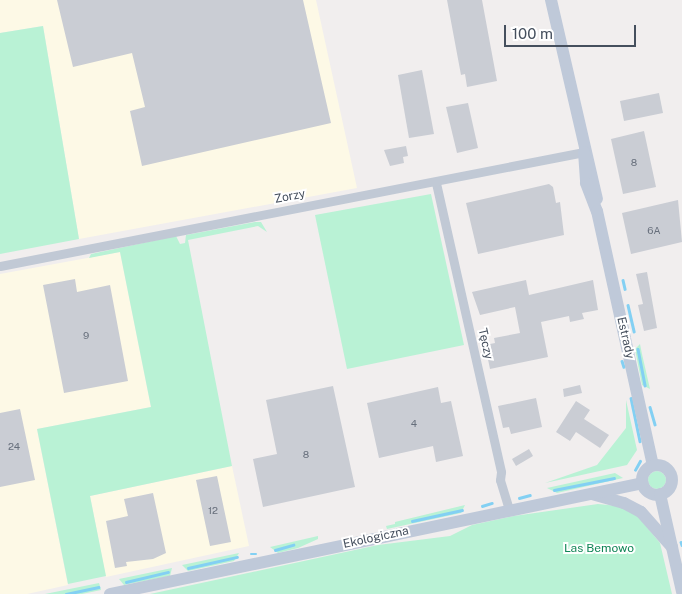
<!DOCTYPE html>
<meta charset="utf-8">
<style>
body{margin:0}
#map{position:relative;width:682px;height:594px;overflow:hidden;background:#f1eeee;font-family:"Public Sans",sans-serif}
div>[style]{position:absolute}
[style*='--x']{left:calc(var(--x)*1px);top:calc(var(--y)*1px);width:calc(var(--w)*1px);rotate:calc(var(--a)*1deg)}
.commercial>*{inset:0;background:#fdf9e6}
.green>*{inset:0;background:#b9f2d5}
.round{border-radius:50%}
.stream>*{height:2.5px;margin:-1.25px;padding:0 1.25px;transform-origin:1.25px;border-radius:1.25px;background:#83d0f3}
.building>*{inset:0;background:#cacdd4}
.street>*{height:9px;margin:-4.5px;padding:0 4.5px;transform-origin:4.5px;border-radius:4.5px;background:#c1c9d5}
.secondary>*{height:12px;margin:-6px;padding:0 6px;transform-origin:6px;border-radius:6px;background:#bfc9d9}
.secondary>.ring{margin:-6px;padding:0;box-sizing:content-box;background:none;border:12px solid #bfc9d9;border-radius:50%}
span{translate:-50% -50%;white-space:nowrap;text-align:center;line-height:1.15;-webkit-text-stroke:4px #fff;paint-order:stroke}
.number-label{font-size:10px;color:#666e7b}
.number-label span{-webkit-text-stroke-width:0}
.street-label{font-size:12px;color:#454f5d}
.park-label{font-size:12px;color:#108556}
.scale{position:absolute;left:504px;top:25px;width:132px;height:22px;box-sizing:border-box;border:2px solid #454f5d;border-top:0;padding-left:6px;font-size:15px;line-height:18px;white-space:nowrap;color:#454f5d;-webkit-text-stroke:4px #fff;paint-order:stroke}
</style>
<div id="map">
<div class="commercial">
<i style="clip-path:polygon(0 0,316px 0,357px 188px,79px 239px,43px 26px,0 33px)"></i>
<i style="clip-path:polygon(120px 252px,151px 407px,37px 429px,68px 585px,27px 594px,0 594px,0 274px)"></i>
<i style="clip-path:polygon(232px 466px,249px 546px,106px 577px,90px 496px)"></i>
</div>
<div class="green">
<i style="clip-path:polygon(43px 26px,79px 239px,0 254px,0 33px)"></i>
<i style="clip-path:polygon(431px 194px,464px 345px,347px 369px,315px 215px)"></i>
<i style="clip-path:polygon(255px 222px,261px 222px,267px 232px,258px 226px,188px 240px,232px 466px,90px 496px,106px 576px,68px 584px,37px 429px,151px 407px,120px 252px,89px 258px,91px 254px,176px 236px,180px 244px,185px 243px,186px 235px)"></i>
<i style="clip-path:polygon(640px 344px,642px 354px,650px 389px,642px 385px,635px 349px)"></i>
<i style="clip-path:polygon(626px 400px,637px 450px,627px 465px,545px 483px,597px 465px,626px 428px)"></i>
<i class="round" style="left:648px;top:471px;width:18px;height:18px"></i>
<i style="clip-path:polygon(615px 473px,623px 478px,557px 493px,547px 488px)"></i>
<i style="clip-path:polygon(598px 504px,618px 506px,636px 514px,660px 543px,672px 594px,150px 594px,378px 545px,450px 536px,472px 525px,514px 516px)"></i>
<i style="clip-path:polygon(465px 505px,461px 513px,387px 529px,386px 526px,395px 524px,395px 522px)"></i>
<i style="clip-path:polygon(318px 536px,318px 539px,298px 548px,278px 553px,270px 547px)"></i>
<i style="clip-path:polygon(239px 553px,234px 561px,188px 571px,182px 565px)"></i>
<i style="clip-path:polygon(172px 568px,170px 576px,124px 585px,119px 579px)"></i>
<i style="clip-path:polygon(99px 583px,101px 590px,82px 594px,45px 594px)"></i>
</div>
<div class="stream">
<i style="--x:623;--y:280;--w:9;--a:77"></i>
<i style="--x:628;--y:305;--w:27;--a:77"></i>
<i style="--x:638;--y:349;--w:37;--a:79"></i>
<i style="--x:622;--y:361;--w:6;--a:72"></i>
<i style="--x:631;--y:398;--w:44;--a:78.2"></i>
<i style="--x:650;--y:407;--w:18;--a:74"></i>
<i style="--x:635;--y:470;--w:10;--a:-61"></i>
<i style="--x:554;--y:490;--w:61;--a:-11.3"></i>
<i style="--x:519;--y:498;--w:11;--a:-15"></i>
<i style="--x:482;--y:506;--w:10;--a:-17"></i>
<i style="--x:412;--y:521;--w:51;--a:-12.4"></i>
<i style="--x:681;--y:542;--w:3;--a:72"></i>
<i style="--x:275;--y:550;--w:19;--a:-16"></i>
<i style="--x:251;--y:554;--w:5;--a:0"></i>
<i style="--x:188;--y:568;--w:50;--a:-12.7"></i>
<i style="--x:126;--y:582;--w:43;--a:-13.4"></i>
<i style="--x:66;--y:594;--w:33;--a:-12"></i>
</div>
<div class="building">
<i style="clip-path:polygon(57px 0,303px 0,331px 123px,142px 166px,130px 111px,145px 107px,132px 53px,73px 67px)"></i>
<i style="clip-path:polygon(447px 0,482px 0,497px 81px,467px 87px,465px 74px,461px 75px)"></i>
<i style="clip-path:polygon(422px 70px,434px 134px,409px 138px,398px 75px)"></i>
<i style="clip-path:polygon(659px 93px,663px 113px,624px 121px,620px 101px)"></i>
<i style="clip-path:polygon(468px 103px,478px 148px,457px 153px,446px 107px)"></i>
<i style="clip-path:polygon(644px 131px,656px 187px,623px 194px,611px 139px)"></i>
<i style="clip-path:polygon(406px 146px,408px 156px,403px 157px,404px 163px,390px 166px,384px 150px)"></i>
<i style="clip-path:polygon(549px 184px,553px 187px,556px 203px,560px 202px,564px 235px,478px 254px,466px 203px)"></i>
<i style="clip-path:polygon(678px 200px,682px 242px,631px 254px,622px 213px)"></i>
<i style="clip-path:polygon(647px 272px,657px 328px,644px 331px,638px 305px,643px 304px,636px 274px)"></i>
<i style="clip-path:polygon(75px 279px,77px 292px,110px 285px,128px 381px,64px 393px,43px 285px)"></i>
<i style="clip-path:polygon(526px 280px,529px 295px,593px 280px,598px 310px,582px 313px,584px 319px,570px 322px,569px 316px,541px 322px,548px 357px,490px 369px,485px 345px,495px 343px,494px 338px,520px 333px,515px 307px,480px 315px,472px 292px)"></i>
<i style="clip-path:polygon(580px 385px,582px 393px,564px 397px,563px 389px)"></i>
<i style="clip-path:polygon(333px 386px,355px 487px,263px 507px,253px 459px,277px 454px,266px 400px)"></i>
<i style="clip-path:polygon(438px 387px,441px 403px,451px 401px,463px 456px,436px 462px,433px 446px,379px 458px,367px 403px)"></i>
<i style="clip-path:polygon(536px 398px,542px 427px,511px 434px,509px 427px,503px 428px,498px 406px)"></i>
<i style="clip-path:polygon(576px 401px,590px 410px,584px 419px,609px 435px,600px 448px,576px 432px,570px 441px,556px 432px)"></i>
<i style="clip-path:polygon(20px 409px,35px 480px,0 487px,0 413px)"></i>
<i style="clip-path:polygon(529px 449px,533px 456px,516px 466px,512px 459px)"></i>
<i style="clip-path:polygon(217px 476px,231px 542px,210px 546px,196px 480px)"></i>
<i style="clip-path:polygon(153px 493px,166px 553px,153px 559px,126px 562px,127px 566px,115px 568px,106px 521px,128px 516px,124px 499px)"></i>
</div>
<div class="street">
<i style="--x:436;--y:183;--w:296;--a:77.3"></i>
<i style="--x:501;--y:472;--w:8;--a:97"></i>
<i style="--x:500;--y:480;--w:30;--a:73"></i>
<i style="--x:0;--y:266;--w:595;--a:-11.05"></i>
</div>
<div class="secondary">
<i style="--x:551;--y:0;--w:204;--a:77"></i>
<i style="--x:584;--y:152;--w:31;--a:86"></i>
<i style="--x:586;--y:183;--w:30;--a:69"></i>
<i style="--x:597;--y:211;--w:260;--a:77.6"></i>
<i class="ring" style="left:642px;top:465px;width:18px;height:18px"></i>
<i style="--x:592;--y:494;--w:33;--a:16"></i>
<i style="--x:624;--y:503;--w:19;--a:28"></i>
<i style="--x:641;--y:512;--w:47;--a:48.5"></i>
<i style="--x:660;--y:494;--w:100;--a:77.3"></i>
<i style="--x:110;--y:594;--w:544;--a:-11.76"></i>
</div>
<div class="number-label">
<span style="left:634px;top:163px">8</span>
<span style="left:654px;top:231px">6A</span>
<span style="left:86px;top:336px">9</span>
<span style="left:414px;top:424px">4</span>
<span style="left:14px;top:447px">24</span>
<span style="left:306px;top:455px">8</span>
<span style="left:213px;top:511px">12</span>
</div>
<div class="street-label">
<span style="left:290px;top:197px;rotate:-11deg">Zorzy</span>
<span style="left:625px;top:338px;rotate:77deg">Estrady</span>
<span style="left:485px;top:344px;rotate:77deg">Tęczy</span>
<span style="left:376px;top:538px;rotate:-12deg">Ekologiczna</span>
</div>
<div class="park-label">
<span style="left:599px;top:549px">Las Bemowo</span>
</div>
<div class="scale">100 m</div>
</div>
